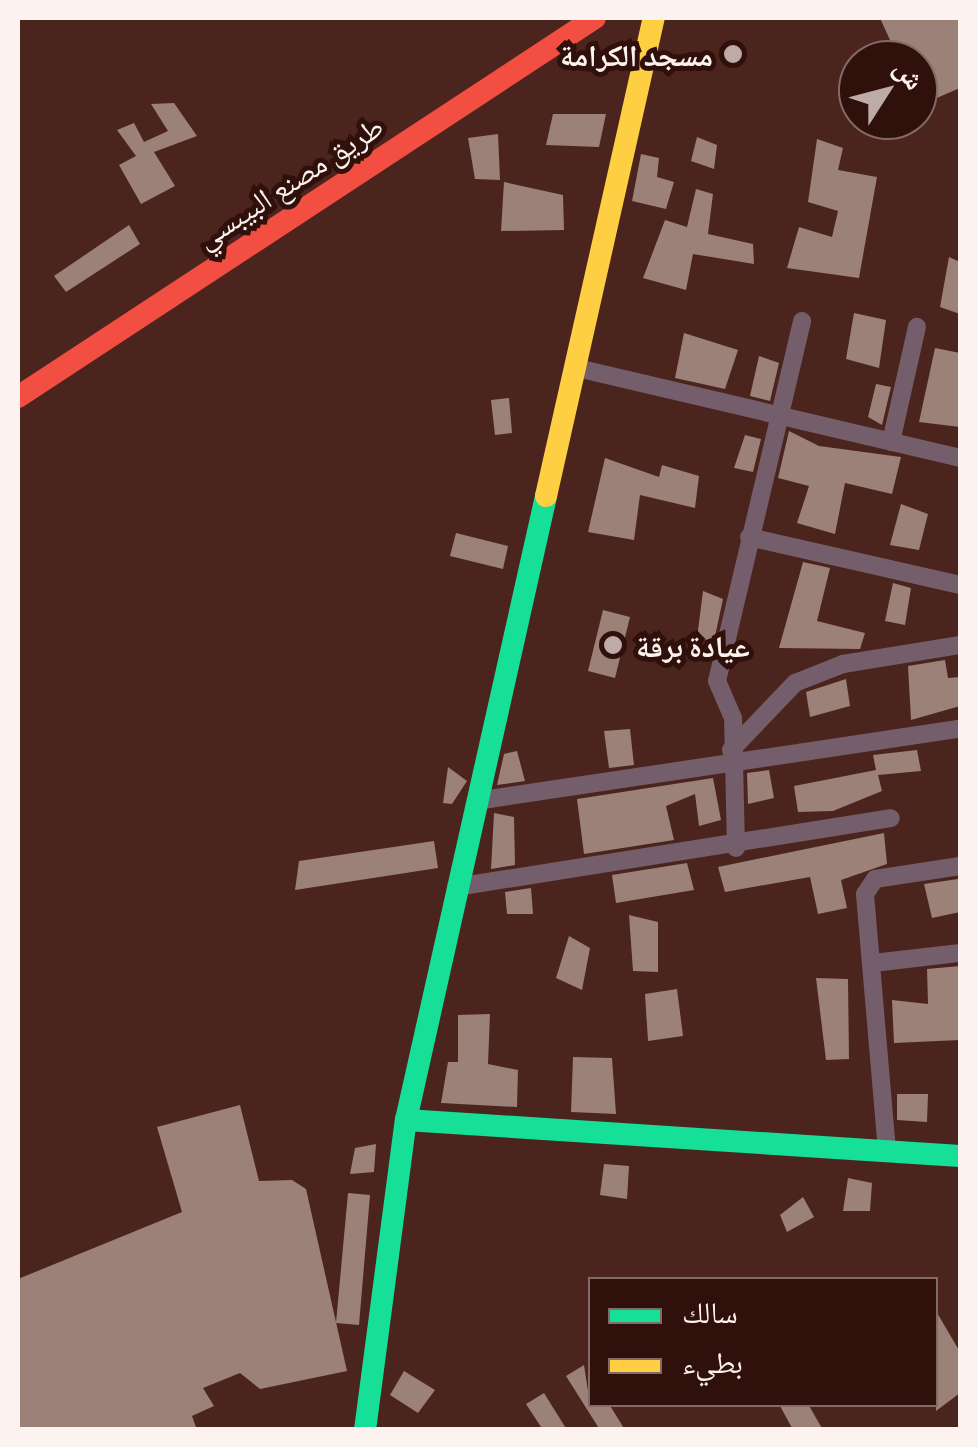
<!DOCTYPE html>
<meta charset="utf-8">
<style>
body{margin:0}
#map{position:relative;width:978px;height:1447px;overflow:hidden;background:#4b241d;font-family:Barlow,"Noto Naskh Arabic",sans-serif}
div>[style]{position:absolute}
[style*='--x']{left:calc(var(--x)*1px);top:calc(var(--y)*1px);width:calc(var(--w)*1px);rotate:calc(var(--a)*1deg)}
.building>*{inset:0;background:#9b8178}
.street>*{height:18px;margin:-9px;padding:0 9px;transform-origin:9px;border-radius:9px;background:#755e6b}
.fast>*{height:22px;margin:-11px;padding:0 11px;transform-origin:11px;border-radius:11px;background:#16e098}
.slow>*{height:22px;margin:-11px;padding:0 11px;transform-origin:11px;border-radius:11px;background:#ffcf43}
.jam>*{height:22px;margin:-11px;padding:0 11px;transform-origin:11px;border-radius:11px;background:#f24e42}
.dots>*{width:28px;height:28px;translate:-50% -50%;box-sizing:border-box;border:5px solid #30100a;border-radius:50%}
span{translate:-50% -50%;white-space:nowrap;text-align:center;line-height:1.15;-webkit-text-stroke:10px #30100a;paint-order:stroke}
.poi-label{font-size:30px;color:#fcf2f0;font-weight:700}
.right{translate:-100% -50%;text-align:right}
.left{translate:0 -50%;text-align:left}
.street-label{font-size:30px;color:#fcf2f0}
.frame{position:absolute;inset:0;border:20px solid #fcf2f0;pointer-events:none}
.legend{position:absolute;left:588px;top:1277px;width:350px;height:130px;box-sizing:border-box;background:#30100a;border:2px solid #826a66;margin:0;padding:12px 18px;list-style:none;font-size:30px;color:#fcf2f0}
.legend li{display:flex;align-items:center;gap:20px;height:50px}
.legend b{width:50px;border:2px solid #826a66}
.north{position:absolute;left:838px;top:40px;width:100px;height:100px;box-sizing:border-box;background:#30100a;border:2px solid #826a66;border-radius:50%;rotate:54deg;font-size:28px;font-weight:700;line-height:40px;text-align:center;color:#fcf2f0}
.north::after{content:'';display:block;margin:auto;width:35px;height:45px;background:#beaaa6;clip-path:polygon(50% 0,100% 100%,50% 72%,0 100%)}
</style>
<div id="map">
<div class="building">
<i style="clip-path:polygon(880px 18px,960px 18px,960px 88px,918px 106px,918px 60px,899px 60px)"></i>
<i style="clip-path:polygon(174px 103px,197px 136px,154px 152px,175px 186px,141px 204px,119px 165px,136px 156px,117px 130px,134px 123px,144px 142px,168px 131px,151px 104px)"></i>
<i style="clip-path:polygon(553px 114px,606px 114px,599px 147px,546px 145px)"></i>
<i style="clip-path:polygon(498px 134px,500px 180px,475px 179px,468px 138px)"></i>
<i style="clip-path:polygon(697px 137px,717px 145px,714px 169px,691px 161px)"></i>
<i style="clip-path:polygon(817px 139px,843px 148px,838px 170px,877px 177px,859px 278px,787px 268px,799px 227px,832px 237px,838px 211px,808px 202px)"></i>
<i style="clip-path:polygon(641px 154px,659px 158px,657px 177px,674px 182px,666px 209px,632px 201px)"></i>
<i style="clip-path:polygon(504px 182px,563px 195px,564px 230px,501px 231px)"></i>
<i style="clip-path:polygon(696px 189px,713px 194px,708px 234px,753px 244px,754px 264px,693px 254px,686px 290px,643px 278px,665px 220px,687px 227px)"></i>
<i style="clip-path:polygon(129px 225px,140px 244px,66px 292px,54px 276px)"></i>
<i style="clip-path:polygon(949px 257px,960px 262px,960px 314px,940px 307px)"></i>
<i style="clip-path:polygon(854px 313px,886px 320px,879px 368px,846px 359px)"></i>
<i style="clip-path:polygon(684px 333px,738px 350px,725px 389px,675px 378px)"></i>
<i style="clip-path:polygon(935px 348px,960px 353px,960px 427px,919px 422px)"></i>
<i style="clip-path:polygon(759px 356px,779px 363px,770px 401px,750px 396px)"></i>
<i style="clip-path:polygon(876px 384px,891px 387px,882px 425px,868px 417px)"></i>
<i style="clip-path:polygon(509px 398px,512px 433px,495px 435px,491px 400px)"></i>
<i style="clip-path:polygon(789px 431px,819px 446px,901px 457px,892px 494px,845px 483px,835px 534px,797px 523px,809px 486px,778px 478px)"></i>
<i style="clip-path:polygon(745px 435px,761px 439px,753px 472px,734px 468px)"></i>
<i style="clip-path:polygon(605px 458px,659px 477px,662px 465px,699px 476px,695px 508px,640px 495px,634px 540px,588px 532px)"></i>
<i style="clip-path:polygon(901px 504px,928px 514px,919px 550px,890px 545px)"></i>
<i style="clip-path:polygon(456px 533px,508px 546px,503px 569px,450px 556px)"></i>
<i style="clip-path:polygon(803px 562px,830px 568px,817px 621px,865px 633px,860px 649px,779px 648px)"></i>
<i style="clip-path:polygon(893px 583px,911px 588px,905px 625px,885px 621px)"></i>
<i style="clip-path:polygon(703px 591px,723px 599px,714px 641px,697px 638px)"></i>
<i style="clip-path:polygon(603px 610px,630px 617px,615px 678px,588px 671px)"></i>
<i style="clip-path:polygon(945px 660px,948px 678px,960px 677px,960px 706px,911px 720px,908px 666px)"></i>
<i style="clip-path:polygon(846px 679px,850px 706px,810px 717px,806px 692px)"></i>
<i style="clip-path:polygon(630px 729px,634px 765px,609px 768px,604px 731px)"></i>
<i style="clip-path:polygon(917px 750px,921px 771px,878px 775px,882px 791px,833px 811px,798px 812px,794px 786px,876px 770px,873px 755px)"></i>
<i style="clip-path:polygon(517px 751px,525px 781px,497px 785px,504px 754px)"></i>
<i style="clip-path:polygon(448px 767px,467px 781px,452px 804px,443px 803px)"></i>
<i style="clip-path:polygon(769px 770px,774px 798px,748px 804px,747px 773px)"></i>
<i style="clip-path:polygon(713px 778px,721px 820px,699px 826px,695px 794px,666px 806px,674px 840px,584px 854px,577px 799px)"></i>
<i style="clip-path:polygon(494px 813px,514px 817px,515px 865px,491px 869px)"></i>
<i style="clip-path:polygon(884px 833px,887px 864px,841px 880px,847px 908px,818px 914px,810px 877px,725px 892px,718px 867px)"></i>
<i style="clip-path:polygon(434px 841px,438px 868px,295px 890px,299px 861px)"></i>
<i style="clip-path:polygon(687px 863px,694px 890px,616px 903px,612px 875px)"></i>
<i style="clip-path:polygon(958px 879px,960px 912px,932px 918px,924px 884px)"></i>
<i style="clip-path:polygon(531px 888px,533px 914px,507px 914px,505px 892px)"></i>
<i style="clip-path:polygon(629px 915px,658px 922px,658px 972px,633px 971px)"></i>
<i style="clip-path:polygon(569px 936px,590px 948px,582px 990px,556px 978px)"></i>
<i style="clip-path:polygon(960px 966px,960px 1040px,894px 1043px,892px 1000px,928px 1004px,927px 969px)"></i>
<i style="clip-path:polygon(816px 978px,848px 979px,849px 1059px,826px 1060px)"></i>
<i style="clip-path:polygon(677px 989px,683px 1036px,648px 1041px,645px 994px)"></i>
<i style="clip-path:polygon(490px 1014px,488px 1064px,518px 1070px,517px 1107px,441px 1103px,448px 1062px,458px 1062px,458px 1015px)"></i>
<i style="clip-path:polygon(573px 1057px,612px 1058px,616px 1114px,571px 1112px)"></i>
<i style="clip-path:polygon(897px 1094px,928px 1094px,927px 1122px,897px 1120px)"></i>
<i style="clip-path:polygon(240px 1105px,259px 1181px,292px 1180px,306px 1189px,347px 1371px,260px 1389px,240px 1373px,203px 1388px,214px 1406px,192px 1416px,197px 1430px,18px 1430px,18px 1279px,182px 1212px,157px 1127px)"></i>
<i style="clip-path:polygon(376px 1144px,374px 1172px,350px 1174px,355px 1148px)"></i>
<i style="clip-path:polygon(604px 1164px,629px 1166px,627px 1199px,600px 1195px)"></i>
<i style="clip-path:polygon(848px 1178px,872px 1183px,870px 1211px,843px 1211px)"></i>
<i style="clip-path:polygon(348px 1193px,370px 1195px,359px 1325px,336px 1323px)"></i>
<i style="clip-path:polygon(803px 1197px,814px 1217px,787px 1232px,780px 1215px)"></i>
<i style="clip-path:polygon(936px 1311px,960px 1352px,960px 1393px,936px 1411px)"></i>
<i style="clip-path:polygon(584px 1365px,590px 1404px,609px 1404px,625px 1430px,600px 1430px,566px 1376px)"></i>
<i style="clip-path:polygon(404px 1371px,435px 1390px,418px 1413px,390px 1395px)"></i>
<i style="clip-path:polygon(544px 1393px,567px 1430px,543px 1430px,526px 1404px)"></i>
<i style="clip-path:polygon(779px 1404px,808px 1404px,823px 1430px,793px 1430px)"></i>
</div>
<div class="street">
<i style="--x:577;--y:368;--w:393;--a:13.2"></i>
<i style="--x:891;--y:442;--w:118;--a:-77.3"></i>
<i style="--x:749;--y:537;--w:216;--a:12.8"></i>
<i style="--x:731;--y:750;--w:93;--a:-46.3"></i>
<i style="--x:795;--y:683;--w:52;--a:-21.6"></i>
<i style="--x:843;--y:664;--w:119;--a:-9.2"></i>
<i style="--x:476;--y:801;--w:489;--a:-8.5"></i>
<i style="--x:736;--y:848;--w:130;--a:-91.3"></i>
<i style="--x:733;--y:718;--w:40;--a:-113.4"></i>
<i style="--x:717;--y:681;--w:370;--a:-76.7"></i>
<i style="--x:456;--y:887;--w:440;--a:-9"></i>
<i style="--x:873;--y:963;--w:88;--a:-6.6"></i>
<i style="--x:887;--y:1151;--w:258;--a:-94.9"></i>
<i style="--x:865;--y:894;--w:18;--a:-56"></i>
<i style="--x:875;--y:879;--w:86;--a:-8.7"></i>
</div>
<div class="fast">
<i style="--x:406;--y:1120;--w:555;--a:3.72"></i>
<i style="--x:365;--y:1430;--w:313;--a:-82.5"></i>
<i style="--x:406;--y:1120;--w:640;--a:-77.35"></i>
</div>
<div class="slow">
<i style="--x:546;--y:496;--w:490;--a:-77.3"></i>
</div>
<div class="jam">
<i style="--x:18;--y:397;--w:690;--a:-33.3"></i>
</div>
<div class="dots">
<i style="left:733px;top:54px;background:#beaaa6"></i>
<i style="left:613px;top:645px;background:#beaaa6"></i>
</div>
<div class="poi-label">
<span class="right" style="left:713px;top:54px">مسجد الكرامة</span>
<span class="left" style="left:636px;top:645px">عيادة برقة</span>
</div>
<div class="street-label">
<span style="left:289px;top:181px;rotate:-33deg">طريق مصنع البيبسي</span>
</div>
<div class="frame"></div>
<ul class="legend">
<li><b style="height:12px;background:#16e098"></b>سالك</li>
<li><b style="height:12px;background:#ffcf43"></b>بطيء</li>
</ul>
<div class="north">ش</div>
</div>
